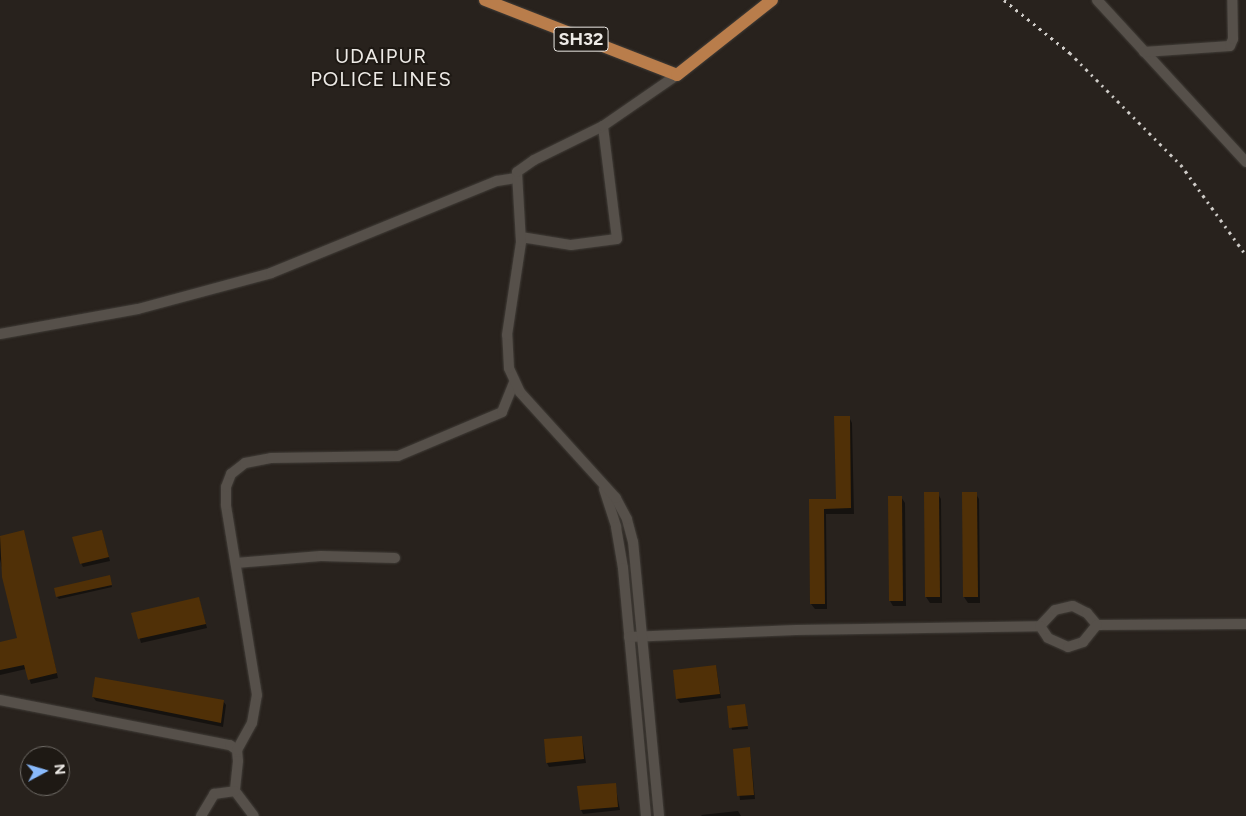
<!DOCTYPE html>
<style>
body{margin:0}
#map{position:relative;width:1246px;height:816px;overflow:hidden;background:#28221d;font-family:Figtree,sans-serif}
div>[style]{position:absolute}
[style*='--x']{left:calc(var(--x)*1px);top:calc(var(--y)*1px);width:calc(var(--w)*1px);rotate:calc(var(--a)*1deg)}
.shadow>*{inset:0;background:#0007}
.building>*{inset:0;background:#503007}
.roads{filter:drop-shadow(0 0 1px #413d38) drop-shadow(0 0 1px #413d38)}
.minor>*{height:10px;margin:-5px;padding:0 5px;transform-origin:5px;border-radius:5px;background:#56504a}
.major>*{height:12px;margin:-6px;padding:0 6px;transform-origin:6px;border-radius:6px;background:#b97d4b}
.rail>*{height:3px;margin-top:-1.5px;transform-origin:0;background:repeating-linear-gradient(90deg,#d0cdc9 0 2.5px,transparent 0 7.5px)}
span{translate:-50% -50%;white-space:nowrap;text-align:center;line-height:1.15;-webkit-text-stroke:4px #1e1914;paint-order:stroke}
.shield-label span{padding:1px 4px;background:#1e1914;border:1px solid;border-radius:4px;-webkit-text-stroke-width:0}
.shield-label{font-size:18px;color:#edeae6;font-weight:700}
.neighbourhood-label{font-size:20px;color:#edeae6;letter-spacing:1px}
.north{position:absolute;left:20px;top:746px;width:50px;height:50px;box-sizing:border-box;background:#1e1914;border:1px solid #716d68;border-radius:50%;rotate:84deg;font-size:14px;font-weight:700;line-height:20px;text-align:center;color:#edeae6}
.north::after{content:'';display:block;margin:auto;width:18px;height:22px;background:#89bafc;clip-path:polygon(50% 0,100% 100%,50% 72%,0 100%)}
</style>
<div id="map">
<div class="shadow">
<i style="clip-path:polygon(849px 417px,852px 423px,854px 514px,826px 514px,827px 609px,815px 609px,811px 604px,810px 500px,837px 500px)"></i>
<i style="clip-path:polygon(925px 494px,938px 494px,941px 499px,942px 603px,930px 603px,926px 597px)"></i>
<i style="clip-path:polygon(976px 494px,979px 499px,980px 603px,968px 603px,964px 597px)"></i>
<i style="clip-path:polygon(901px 497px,905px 503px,906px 606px,893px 606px,890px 601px)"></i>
<i style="clip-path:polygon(102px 531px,110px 561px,83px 567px,81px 563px)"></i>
<i style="clip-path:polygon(23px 532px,58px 678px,31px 684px,26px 669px,0 675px,0 643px,19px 639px,0 559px,0 537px)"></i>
<i style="clip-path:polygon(110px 579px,112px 587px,59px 599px,57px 597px)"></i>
<i style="clip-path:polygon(199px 599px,207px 628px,141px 643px,133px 614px)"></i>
<i style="clip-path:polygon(716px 666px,721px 698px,680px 703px,677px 699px)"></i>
<i style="clip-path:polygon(93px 697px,223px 701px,226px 705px,223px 727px,96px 701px)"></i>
<i style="clip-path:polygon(744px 705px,748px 729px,732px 730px,728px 707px)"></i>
<i style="clip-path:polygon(582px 737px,586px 763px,549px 767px,547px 763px)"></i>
<i style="clip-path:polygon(750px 748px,755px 799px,740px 800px,734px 750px)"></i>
<i style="clip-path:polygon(615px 784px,620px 810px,583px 814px,581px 810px)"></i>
<i style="clip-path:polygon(738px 811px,741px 816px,702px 816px,701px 815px)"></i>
</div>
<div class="building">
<i style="clip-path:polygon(834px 416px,850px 416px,851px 508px,824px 509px,825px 604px,810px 604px,809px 499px,836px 499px)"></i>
<i style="clip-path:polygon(924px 492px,939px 492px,940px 597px,925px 597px)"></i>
<i style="clip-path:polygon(962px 492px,977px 492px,978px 597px,963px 597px)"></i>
<i style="clip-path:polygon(888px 496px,902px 496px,903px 601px,889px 601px)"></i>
<i style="clip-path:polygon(24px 530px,57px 673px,28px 680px,24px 665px,0 670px,0 642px,17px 638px,2px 577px,0 536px)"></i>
<i style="clip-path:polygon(102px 530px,109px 557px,80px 564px,72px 537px)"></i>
<i style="clip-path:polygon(110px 575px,112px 585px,56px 597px,54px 588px)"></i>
<i style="clip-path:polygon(199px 597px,206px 624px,138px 639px,131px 613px)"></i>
<i style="clip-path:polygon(716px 665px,720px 694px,676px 699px,673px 670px)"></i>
<i style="clip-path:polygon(95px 677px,224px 700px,221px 723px,92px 697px)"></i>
<i style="clip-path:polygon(745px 704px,748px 726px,729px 728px,727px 706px)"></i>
<i style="clip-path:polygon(582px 736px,584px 759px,546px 763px,544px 739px)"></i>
<i style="clip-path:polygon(750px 747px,754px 795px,737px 796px,733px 749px)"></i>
<i style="clip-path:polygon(616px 783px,618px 807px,580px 810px,577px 786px)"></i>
</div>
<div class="roads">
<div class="minor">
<i style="--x:1097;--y:0;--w:220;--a:47.4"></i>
<i style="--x:1144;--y:52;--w:86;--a:-4"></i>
<i style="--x:1230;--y:46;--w:8;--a:-67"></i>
<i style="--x:1233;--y:39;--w:39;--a:-91"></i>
<i style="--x:521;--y:237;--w:51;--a:9.1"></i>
<i style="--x:571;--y:245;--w:46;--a:-7.4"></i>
<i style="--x:617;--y:239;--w:114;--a:-97.1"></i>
<i style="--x:0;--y:334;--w:140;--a:-10.3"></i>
<i style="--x:138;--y:309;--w:138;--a:-15.1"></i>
<i style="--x:271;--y:273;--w:244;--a:-22.2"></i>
<i style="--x:497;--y:181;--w:19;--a:-9"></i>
<i style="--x:604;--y:489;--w:40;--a:72"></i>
<i style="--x:616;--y:527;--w:42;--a:80.3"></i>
<i style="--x:623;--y:568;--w:249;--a:84.7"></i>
<i style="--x:236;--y:563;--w:85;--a:-4.7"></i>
<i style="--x:321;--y:556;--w:74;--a:1.5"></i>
<i style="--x:1040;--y:626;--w:22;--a:-47"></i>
<i style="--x:1055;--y:610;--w:18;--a:-13"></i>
<i style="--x:1073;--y:606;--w:16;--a:27"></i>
<i style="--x:1087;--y:613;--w:16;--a:50"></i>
<i style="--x:1097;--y:625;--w:149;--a:-0.4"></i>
<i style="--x:629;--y:637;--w:167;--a:-2.4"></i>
<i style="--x:796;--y:630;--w:244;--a:-0.9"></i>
<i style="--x:1040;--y:626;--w:14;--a:56"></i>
<i style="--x:1048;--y:638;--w:22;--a:24"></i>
<i style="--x:1068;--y:647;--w:16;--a:-18"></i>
<i style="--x:1083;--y:642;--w:22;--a:-51"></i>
<i style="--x:0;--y:700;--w:234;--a:11.1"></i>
<i style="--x:230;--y:745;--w:9;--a:36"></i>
<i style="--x:237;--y:750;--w:11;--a:85"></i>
<i style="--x:238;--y:761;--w:30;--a:96"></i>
<i style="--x:235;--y:791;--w:31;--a:53"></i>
<i style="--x:237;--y:750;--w:31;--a:-61"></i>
<i style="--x:252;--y:723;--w:28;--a:-80"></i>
<i style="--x:257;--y:695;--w:193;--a:-99.3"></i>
<i style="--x:226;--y:505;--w:18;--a:-90"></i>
<i style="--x:226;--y:487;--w:14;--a:-69"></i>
<i style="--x:231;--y:474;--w:18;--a:-38"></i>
<i style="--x:245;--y:463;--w:26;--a:-11"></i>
<i style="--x:271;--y:458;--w:127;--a:-0.9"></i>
<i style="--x:398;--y:456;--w:113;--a:-22.9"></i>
<i style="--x:502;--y:412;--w:31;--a:-68"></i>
<i style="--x:201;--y:816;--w:26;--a:-59"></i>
<i style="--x:214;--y:794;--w:21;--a:-8"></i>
<i style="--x:659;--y:816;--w:275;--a:-95.4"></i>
<i style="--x:633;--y:542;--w:24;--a:-105"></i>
<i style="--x:627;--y:519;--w:24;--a:-118"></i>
<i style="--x:616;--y:498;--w:143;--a:-132.2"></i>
<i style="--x:520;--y:392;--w:26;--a:-115"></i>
<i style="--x:509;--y:368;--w:33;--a:-93"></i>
<i style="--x:507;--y:335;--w:94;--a:-81.4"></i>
<i style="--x:521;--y:242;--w:70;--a:-93.3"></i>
<i style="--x:517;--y:172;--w:21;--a:-35"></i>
<i style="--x:534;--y:160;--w:77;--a:-26.2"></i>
<i style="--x:603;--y:126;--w:90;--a:-34.6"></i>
</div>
<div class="major">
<i style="--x:485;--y:0;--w:206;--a:21.3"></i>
<i style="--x:677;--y:75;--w:121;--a:-38.3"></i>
</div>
</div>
<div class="rail">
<i style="--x:1004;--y:0;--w:85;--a:38.8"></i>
<i style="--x:1070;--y:53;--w:158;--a:45.3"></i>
<i style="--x:1181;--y:165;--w:111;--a:54.2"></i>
</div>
<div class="shield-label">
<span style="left:581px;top:39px">SH32</span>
</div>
<div class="neighbourhood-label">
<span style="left:381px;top:68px">UDAIPUR<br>POLICE LINES</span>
</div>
<div class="north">N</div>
</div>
